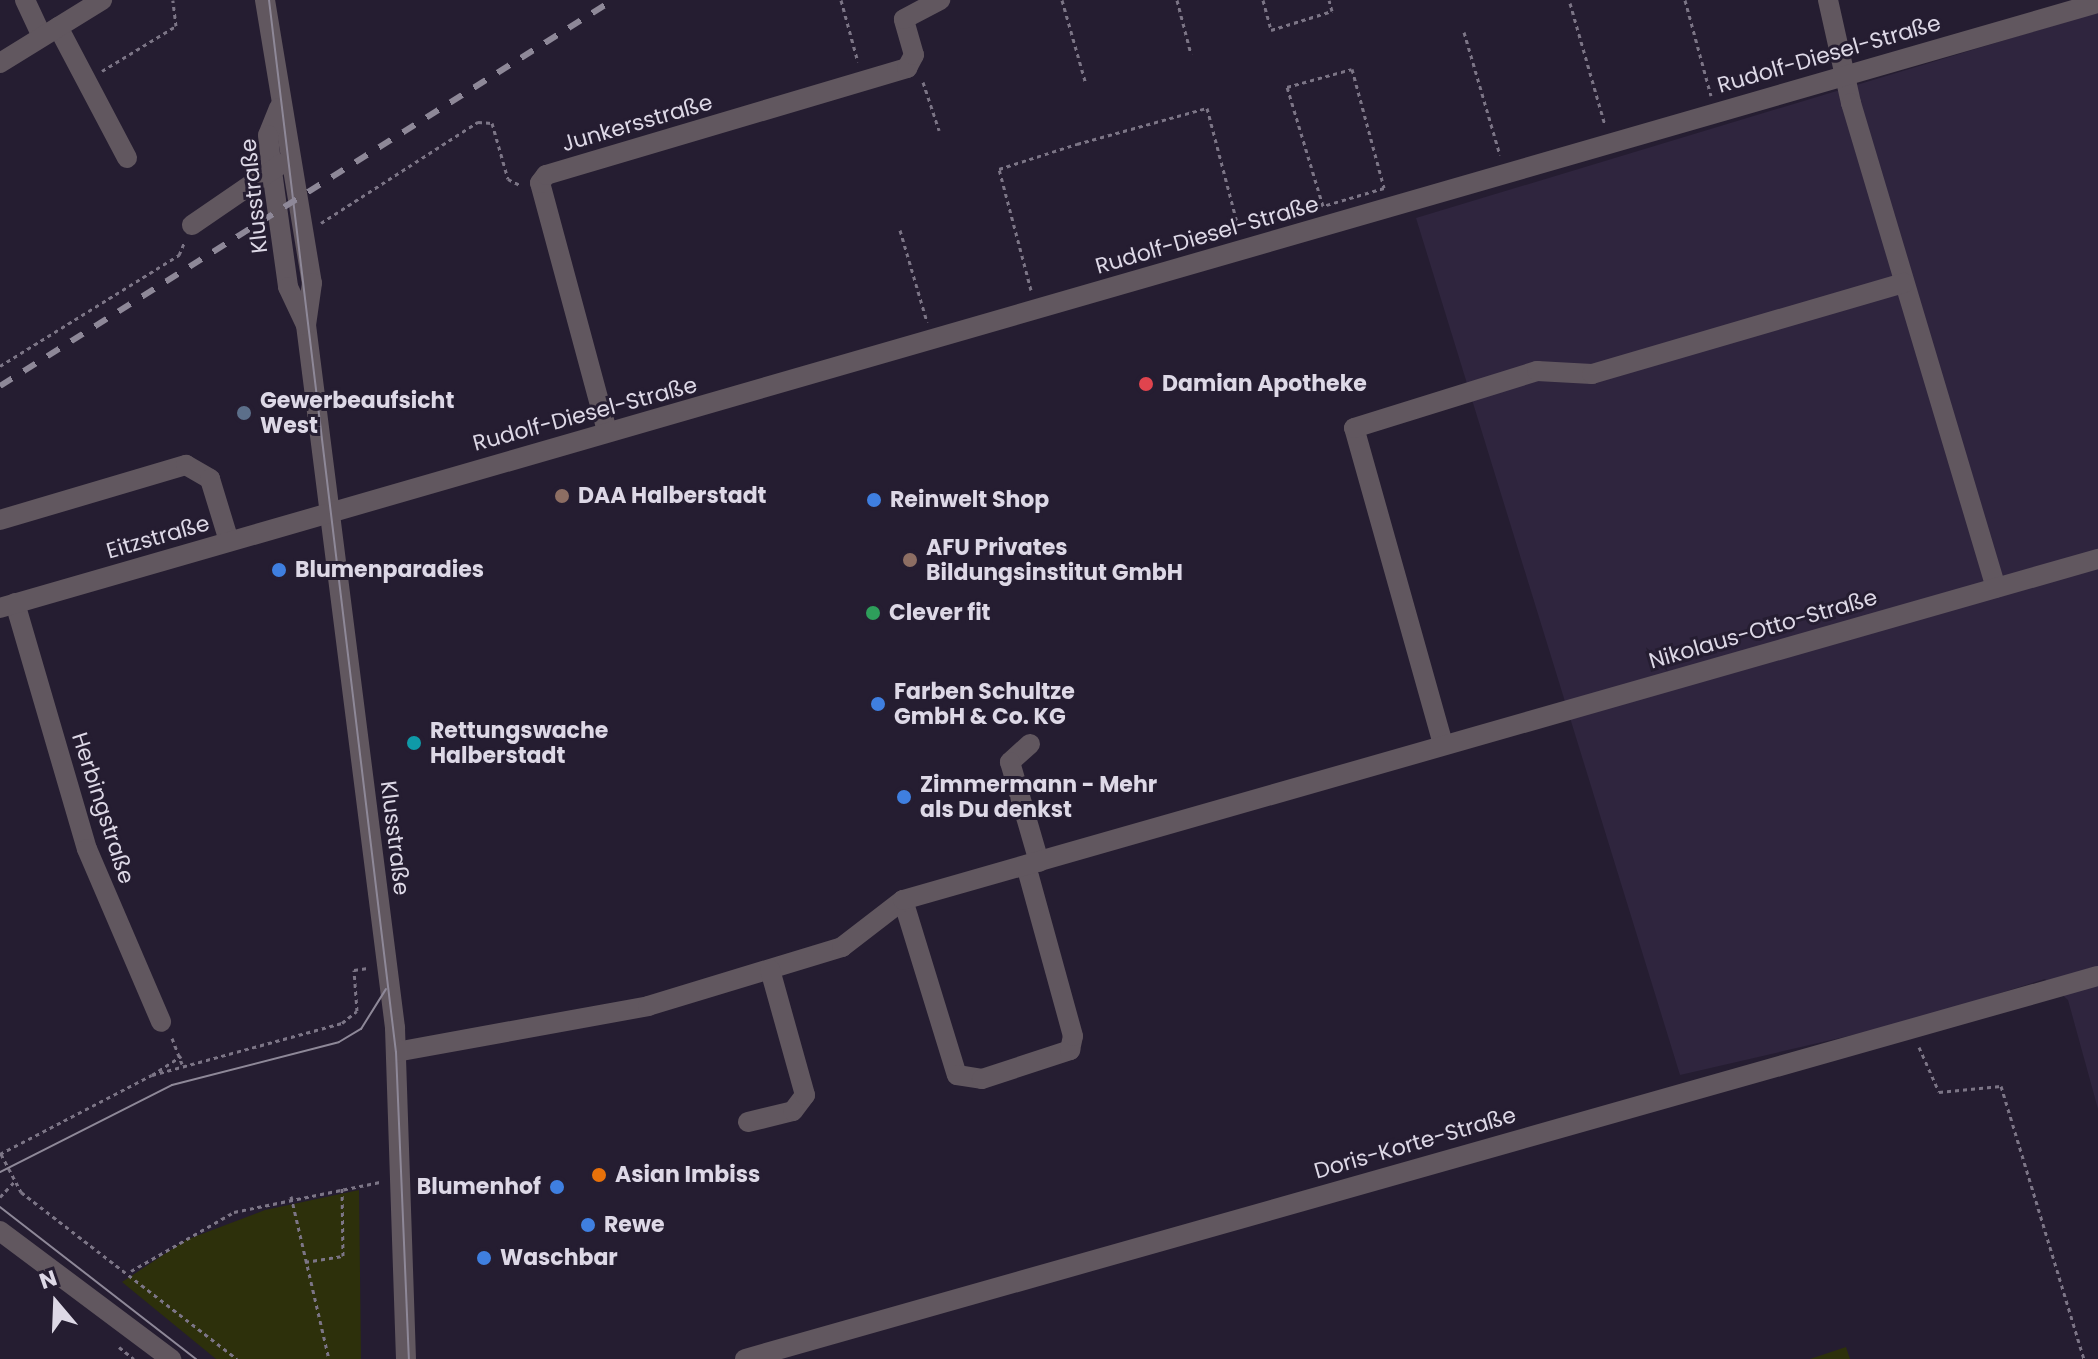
<!DOCTYPE html>
<meta charset="utf-8">
<style>
body{margin:0}
#map{position:relative;width:2098px;height:1359px;overflow:hidden;background:#251d31;font-family:Poppins,sans-serif}
div>[style]{position:absolute}
[style*='--x']{left:calc(var(--x)*1px);top:calc(var(--y)*1px);width:calc(var(--w)*1px);rotate:calc(var(--a)*1deg)}
.built>*{inset:0;background:#2f253e}
.green>*{inset:0;background:#2d300b}
.path>*{height:3px;margin-top:-1.5px;transform-origin:0;background:repeating-linear-gradient(90deg,#7c7586 0 4px,transparent 0 8px)}
.minor>*{height:20px;margin:-10px;padding:0 10px;transform-origin:10px;border-radius:10px;background:#61575f}
.tram>*{height:2px;margin:-1px;padding:0 1px;transform-origin:1px;border-radius:1px;background:#8e8898}
.rail>*{height:6px;margin-top:-3px;transform-origin:0;background:repeating-linear-gradient(90deg,#8e8898 0 14px,transparent 0 28px)}
.dots>*{width:22px;height:22px;translate:-50% -50%;box-sizing:border-box;border:4px solid #251d31;border-radius:50%}
span{translate:-50% -50%;white-space:nowrap;text-align:center;line-height:1.15;-webkit-text-stroke:6px #251d31;paint-order:stroke}
.street-label{font-size:22px;color:#ddd8e6}
.poi-label{font-size:22px;color:#ddd8e6;font-weight:700}
.left{translate:0 -50%;text-align:left}
.right{translate:-100% -50%;text-align:right}
.north{position:absolute;left:16px;top:1263px;width:80px;height:80px;-webkit-text-stroke:6px #251d31;paint-order:stroke;rotate:341deg;font-size:22px;font-weight:700;line-height:32px;text-align:center;color:#ddd8e6}
.north::after{content:'';display:block;margin:auto;width:28px;height:36px;background:#ddd8e6;clip-path:polygon(50% 0,100% 100%,50% 72%,0 100%)}
</style>
<div id="map">
<div class="built">
<i style="clip-path:polygon(2098px 12px,2098px 1109px,2068px 1000px,2045px 979px,1905px 1023px,1680px 1075px,1416px 218px)"></i>
</div>
<div class="green">
<i style="clip-path:polygon(359px 1190px,361px 1359px,216px 1359px,122px 1282px,186px 1240px,265px 1210px)"></i>
<i style="clip-path:polygon(1846px 1347px,1850px 1359px,1810px 1359px)"></i>
</div>
<div class="path">
<i style="--x:841;--y:0;--w:64;--a:74.7"></i>
<i style="--x:1062;--y:0;--w:87;--a:74.1"></i>
<i style="--x:1177;--y:0;--w:56;--a:75.5"></i>
<i style="--x:1263;--y:0;--w:31;--a:75"></i>
<i style="--x:1271;--y:30;--w:64;--a:-17.3"></i>
<i style="--x:1332;--y:11;--w:11;--a:-105"></i>
<i style="--x:1685;--y:0;--w:99;--a:74.8"></i>
<i style="--x:1570;--y:3;--w:127;--a:74"></i>
<i style="--x:1464;--y:32;--w:128;--a:73.7"></i>
<i style="--x:1352;--y:69;--w:123;--a:74.9"></i>
<i style="--x:1384;--y:188;--w:64;--a:163.6"></i>
<i style="--x:1323;--y:206;--w:124;--a:-106.8"></i>
<i style="--x:1287;--y:87;--w:67;--a:-15.5"></i>
<i style="--x:102;--y:71;--w:87;--a:-31.3"></i>
<i style="--x:176;--y:26;--w:26;--a:-97"></i>
<i style="--x:923;--y:82;--w:51;--a:71.6"></i>
<i style="--x:321;--y:223;--w:187;--a:-32.8"></i>
<i style="--x:478;--y:122;--w:14;--a:4"></i>
<i style="--x:492;--y:123;--w:58;--a:74.1"></i>
<i style="--x:508;--y:179;--w:13;--a:27"></i>
<i style="--x:900;--y:230;--w:96;--a:73.6"></i>
<i style="--x:1031;--y:290;--w:125;--a:-104.8"></i>
<i style="--x:999;--y:169;--w:82;--a:-17.8"></i>
<i style="--x:1077;--y:144;--w:135;--a:-15.5"></i>
<i style="--x:1207;--y:108;--w:126;--a:75.3"></i>
<i style="--x:0;--y:366;--w:211;--a:-31.8"></i>
<i style="--x:179;--y:255;--w:13;--a:-67"></i>
<i style="--x:172;--y:1038;--w:28;--a:69"></i>
<i style="--x:1919;--y:1047;--w:49;--a:66"></i>
<i style="--x:1939;--y:1092;--w:62;--a:-5.5"></i>
<i style="--x:2001;--y:1086;--w:285;--a:73.1"></i>
<i style="--x:152;--y:1075;--w:35;--a:-33"></i>
<i style="--x:0;--y:1154;--w:171;--a:-27.5"></i>
<i style="--x:152;--y:1075;--w:197;--a:-15.3"></i>
<i style="--x:342;--y:1023;--w:19;--a:-39"></i>
<i style="--x:357;--y:1011;--w:41;--a:-94.2"></i>
<i style="--x:354;--y:970;--w:14;--a:-8"></i>
<i style="--x:1;--y:1154;--w:43;--a:62.2"></i>
<i style="--x:21;--y:1192;--w:273;--a:37.7"></i>
<i style="--x:291;--y:1196;--w:167;--a:76.9"></i>
<i style="--x:0;--y:1197;--w:22;--a:-47"></i>
<i style="--x:305;--y:1262;--w:38;--a:-9"></i>
<i style="--x:343;--y:1256;--w:69;--a:-90.8"></i>
<i style="--x:131;--y:1271;--w:119;--a:-29.8"></i>
<i style="--x:234;--y:1212;--w:149;--a:-11.6"></i>
<i style="--x:119;--y:1347;--w:19;--a:39"></i>
</div>
<div class="minor">
<i style="--x:25;--y:0;--w:40;--a:65"></i>
<i style="--x:265;--y:0;--w:287;--a:80.6"></i>
<i style="--x:312;--y:283;--w:42;--a:98.1"></i>
<i style="--x:306;--y:325;--w:709;--a:82.78"></i>
<i style="--x:395;--y:1028;--w:331;--a:88.1"></i>
<i style="--x:1828;--y:0;--w:106;--a:77.4"></i>
<i style="--x:1851;--y:103;--w:506;--a:73.35"></i>
<i style="--x:58;--y:27;--w:148;--a:62.2"></i>
<i style="--x:0;--y:63;--w:120;--a:-31.7"></i>
<i style="--x:279;--y:108;--w:29;--a:112"></i>
<i style="--x:268;--y:135;--w:36;--a:84"></i>
<i style="--x:272;--y:171;--w:117;--a:82.1"></i>
<i style="--x:288;--y:287;--w:42;--a:64.7"></i>
<i style="--x:192;--y:225;--w:108;--a:-34.4"></i>
<i style="--x:607;--y:431;--w:257;--a:-105.1"></i>
<i style="--x:540;--y:183;--w:10;--a:-53"></i>
<i style="--x:546;--y:175;--w:377;--a:-16.5"></i>
<i style="--x:907;--y:68;--w:15;--a:-62"></i>
<i style="--x:914;--y:55;--w:37;--a:-106"></i>
<i style="--x:904;--y:19;--w:41;--a:-27.8"></i>
<i style="--x:0;--y:520;--w:194;--a:-16.5"></i>
<i style="--x:186;--y:465;--w:28;--a:30"></i>
<i style="--x:210;--y:479;--w:65;--a:73"></i>
<i style="--x:15;--y:603;--w:256;--a:73.7"></i>
<i style="--x:87;--y:849;--w:188;--a:66.8"></i>
<i style="--x:0;--y:608;--w:2183;--a:-16.09"></i>
<i style="--x:1030;--y:744;--w:27;--a:138"></i>
<i style="--x:1010;--y:762;--w:104;--a:73.8"></i>
<i style="--x:1443;--y:744;--w:328;--a:-105.7"></i>
<i style="--x:1354;--y:428;--w:192;--a:-17.3"></i>
<i style="--x:1537;--y:371;--w:55;--a:3.1"></i>
<i style="--x:1592;--y:374;--w:325;--a:-16.3"></i>
<i style="--x:903;--y:900;--w:183;--a:72.9"></i>
<i style="--x:957;--y:1075;--w:25;--a:9"></i>
<i style="--x:982;--y:1079;--w:93;--a:-18.2"></i>
<i style="--x:1070;--y:1050;--w:14;--a:-78"></i>
<i style="--x:1073;--y:1036;--w:177;--a:-105.4"></i>
<i style="--x:396;--y:1052;--w:256;--a:-10.3"></i>
<i style="--x:648;--y:1006;--w:203;--a:-16.9"></i>
<i style="--x:842;--y:947;--w:77;--a:-37.6"></i>
<i style="--x:903;--y:900;--w:1243;--a:-15.93"></i>
<i style="--x:748;--y:1122;--w:46;--a:-13.7"></i>
<i style="--x:793;--y:1111;--w:20;--a:-53"></i>
<i style="--x:805;--y:1095;--w:130;--a:-105.6"></i>
<i style="--x:0;--y:1231;--w:214;--a:36.8"></i>
<i style="--x:745;--y:1359;--w:1406;--a:-15.81"></i>
</div>
<div class="tram">
<i style="--x:269;--y:0;--w:1060;--a:83.12"></i>
<i style="--x:396;--y:1052;--w:307;--a:87.6"></i>
<i style="--x:0;--y:1172;--w:193;--a:-26.8"></i>
<i style="--x:172;--y:1085;--w:172;--a:-14.4"></i>
<i style="--x:339;--y:1042;--w:26;--a:-31"></i>
<i style="--x:361;--y:1029;--w:47;--a:-58"></i>
<i style="--x:0;--y:1207;--w:248;--a:37.8"></i>
</div>
<div class="rail">
<i style="--x:0;--y:386;--w:724;--a:-32.2"></i>
</div>
<div class="dots">
<i style="left:1146px;top:384px;background:#e0444e"></i>
<i style="left:244px;top:413px;background:#5c6f8a"></i>
<i style="left:562px;top:496px;background:#8d6e63"></i>
<i style="left:874px;top:500px;background:#3f7fe0"></i>
<i style="left:910px;top:560px;background:#8d6e63"></i>
<i style="left:279px;top:570px;background:#3f7fe0"></i>
<i style="left:873px;top:613px;background:#2e9e5b"></i>
<i style="left:878px;top:704px;background:#3f7fe0"></i>
<i style="left:414px;top:743px;background:#0f9aa8"></i>
<i style="left:904px;top:797px;background:#3f7fe0"></i>
<i style="left:599px;top:1175px;background:#e8710a"></i>
<i style="left:557px;top:1187px;background:#3f7fe0"></i>
<i style="left:588px;top:1225px;background:#3f7fe0"></i>
<i style="left:484px;top:1258px;background:#3f7fe0"></i>
</div>
<div class="street-label">
<span style="left:1829px;top:54px;rotate:-16deg">Rudolf-Diesel-Straße</span>
<span style="left:637px;top:123px;rotate:-16deg">Junkersstraße</span>
<span style="left:254px;top:196px;rotate:-96deg">Klusstraße</span>
<span style="left:1207px;top:235px;rotate:-16deg">Rudolf-Diesel-Straße</span>
<span style="left:585px;top:414px;rotate:-15deg">Rudolf-Diesel-Straße</span>
<span style="left:158px;top:537px;rotate:-16deg">Eitzstraße</span>
<span style="left:1763px;top:629px;rotate:-16deg">Nikolaus-Otto-Straße</span>
<span style="left:103px;top:808px;rotate:72deg">Herbingstraße</span>
<span style="left:395px;top:838px;rotate:83deg">Klusstraße</span>
<span style="left:1415px;top:1143px;rotate:-16deg">Doris-Korte-Straße</span>
</div>
<div class="poi-label">
<span class="left" style="left:1162px;top:384px">Damian Apotheke</span>
<span class="left" style="left:260px;top:413px">Gewerbeaufsicht<br>West</span>
<span class="left" style="left:578px;top:496px">DAA Halberstadt</span>
<span class="left" style="left:890px;top:500px">Reinwelt Shop</span>
<span class="left" style="left:926px;top:560px">AFU Privates<br>Bildungsinstitut GmbH</span>
<span class="left" style="left:295px;top:570px">Blumenparadies</span>
<span class="left" style="left:889px;top:613px">Clever fit</span>
<span class="left" style="left:894px;top:704px">Farben Schultze<br>GmbH &amp; Co. KG</span>
<span class="left" style="left:430px;top:743px">Rettungswache<br>Halberstadt</span>
<span class="left" style="left:920px;top:797px">Zimmermann - Mehr<br>als Du denkst</span>
<span class="left" style="left:615px;top:1175px">Asian Imbiss</span>
<span class="right" style="left:541px;top:1187px">Blumenhof</span>
<span class="left" style="left:604px;top:1225px">Rewe</span>
<span class="left" style="left:500px;top:1258px">Waschbar</span>
</div>
<div class="north">N</div>
</div>
